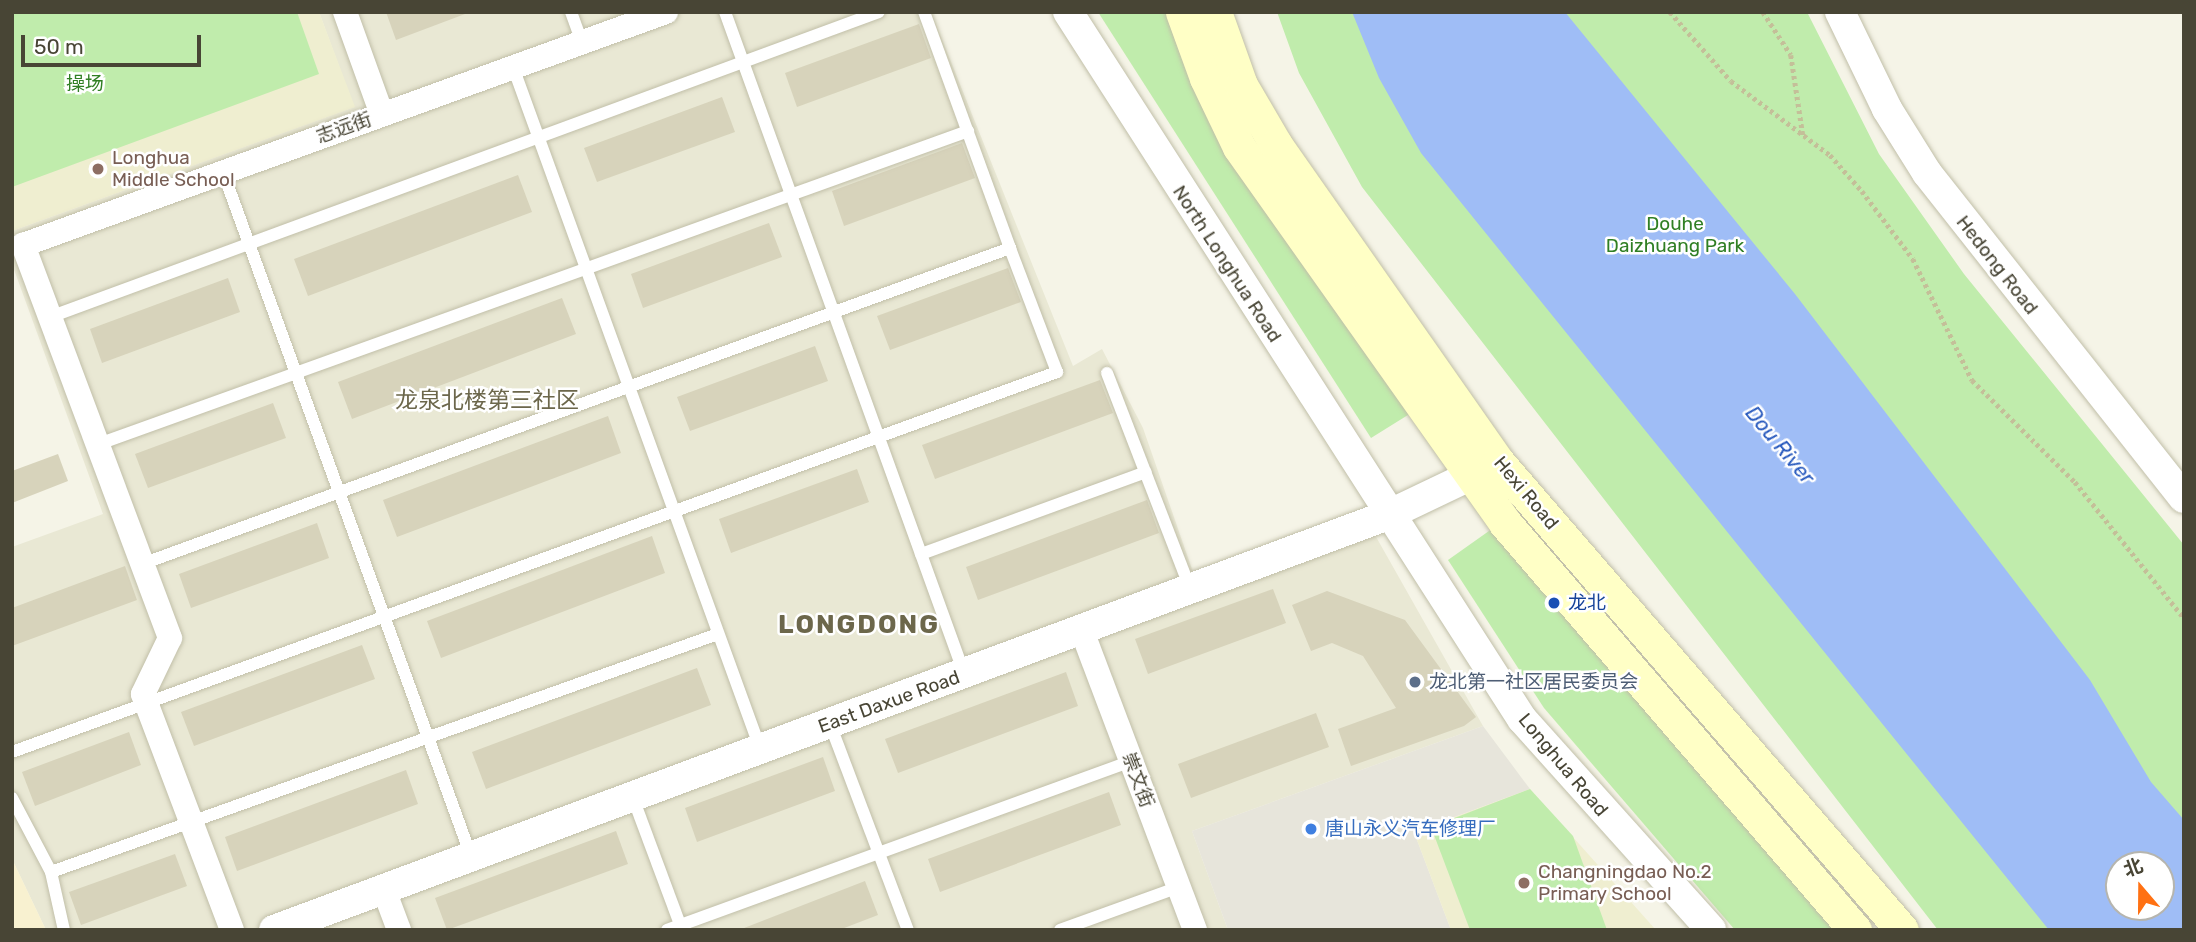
<!DOCTYPE html>
<meta charset="utf-8">
<style>
body{margin:0}
#map{position:relative;width:2196px;height:942px;overflow:hidden;background:#f5f4e7;font-family:Rubik,"Noto Sans SC",sans-serif}
div>[style]{position:absolute}
[style*='--x']{left:calc(var(--x)*1px);top:calc(var(--y)*1px);width:calc(var(--w)*1px);rotate:calc(var(--a)*1deg)}
.residential>*{inset:0;background:#e9e8d4}
.commercial>*{inset:0;background:#f8f1d0}
.industrial>*{inset:0;background:#e7e5db}
.education>*{inset:0;background:#efeed0}
.green>*{inset:0;background:#c0ecac}
.water>*{inset:0;background:#9fbdf6}
.building>*{inset:0;background:#d7d3bb}
.path>*{height:4.5px;margin-top:-2.25px;transform-origin:0;background:repeating-linear-gradient(90deg,#c4bf99 0 3.5px,transparent 0 7px)}
.roads{filter:drop-shadow(0 0 2px #c1bfa8) drop-shadow(0 0 2px #c1bfa8)}
.service>*{height:12px;margin:-6px;padding:0 6px;transform-origin:6px;border-radius:6px;background:#fff}
.minor>*{height:24px;margin:-12px;padding:0 12px;transform-origin:12px;border-radius:12px;background:#fff}
.tertiary>*{height:30px;margin:-15px;padding:0 15px;transform-origin:15px;border-radius:15px;background:#fff}
.secondary>*{height:33px;margin:-16.5px;padding:0 16.5px;transform-origin:16.5px;border-radius:16.5px;background:#ffffc6}
.dots>*{width:19px;height:19px;translate:-50% -50%;box-sizing:border-box;border:4px solid #fff;border-radius:50%}
span{translate:-50% -50%;white-space:nowrap;text-align:center;line-height:1.15;-webkit-text-stroke:5px #fff;paint-order:stroke}
.park-label{font-size:19px;color:#307f24}
.street-label{font-size:19px;color:#484535}
.education-label{font-size:19px;color:#785e54}
.left{translate:0 -50%;text-align:left}
.transit-label{font-size:19px;color:#164399}
.service-label{font-size:19px;color:#4e5e75}
.shop-label{font-size:19px;color:#366cbe}
.water-label{font-size:21px;color:#2658bd;font-style:italic}
.quarter-label{font-size:23px;color:#6c674b}
.district-label{font-size:26px;color:#6c674b;font-weight:700;letter-spacing:2px}
.frame{position:absolute;inset:0;border:14px solid #484535;pointer-events:none}
.north{position:absolute;left:2105px;top:851px;width:70px;height:70px;box-sizing:border-box;background:#fff;border:2px solid #b6b5ae;border-radius:50%;rotate:340deg;font-size:19px;font-weight:700;line-height:28px;text-align:center;color:#484535}
.north::after{content:'';display:block;margin:auto;width:24px;height:32px;background:#ff7113;clip-path:polygon(50% 0,100% 100%,50% 72%,0 100%)}
.scale{position:absolute;left:21px;top:35px;width:180px;height:32px;box-sizing:border-box;border:4px solid #484535;border-top:0;padding-left:9px;font-size:21px;line-height:24px;white-space:nowrap;color:#484535;-webkit-text-stroke:5px #fff;paint-order:stroke}
</style>
<div id="map">
<div class="residential">
<i style="clip-path:polygon(319px 12px,931px 12px,1073px 366px,1102px 349px,1143px 428px,1202px 598px,1375px 535px,1483px 726px,1192px 831px,1228px 930px,46px 930px,12px 859px,12px 547px,103px 514px,12px 264px,12px 231px,354px 107px)"></i>
</div>
<div class="commercial">
<i style="clip-path:polygon(12px 859px,46px 930px,12px 930px)"></i>
</div>
<div class="industrial">
<i style="clip-path:polygon(1483px 726px,1530px 789px,1414px 832px,1451px 930px,1228px 930px,1192px 831px)"></i>
</div>
<div class="education">
<i style="clip-path:polygon(12px 12px,319px 12px,355px 107px,12px 231px)"></i>
<i style="clip-path:polygon(1530px 789px,1656px 930px,1451px 930px,1414px 832px)"></i>
</div>
<div class="green">
<i style="clip-path:polygon(12px 12px,297px 12px,319px 74px,12px 187px)"></i>
<i style="clip-path:polygon(1098px 12px,1171px 12px,1416px 410px,1371px 438px)"></i>
<i style="clip-path:polygon(evenodd,1277px 12px,1807px 12px,1879px 154px,1964px 274px,2184px 545px,2184px 930px,1938px 930px,1362px 187px,1299px 73px,1277px 12px,2119px 865px,2161px 865px,2161px 907px,2119px 907px,2119px 865px)"></i>
<i style="clip-path:polygon(1496px 526px,1835px 930px,1735px 930px,1544px 708px,1448px 560px)"></i>
<i style="clip-path:polygon(1530px 789px,1573px 836px,1607px 930px,1470px 930px,1431px 827px)"></i>
</div>
<div class="water">
<i style="clip-path:polygon(evenodd,1352px 12px,1565px 12px,1795px 294px,2090px 680px,2151px 782px,2184px 820px,2184px 930px,2049px 930px,1421px 153px,1379px 78px,1352px 12px,2119px 865px,2161px 865px,2161px 907px,2119px 907px,2119px 865px)"></i>
</div>
<div class="building">
<i style="clip-path:polygon(386px 12px,464px 12px,465px 14px,396px 40px)"></i>
<i style="clip-path:polygon(919px 24px,931px 58px,797px 107px,785px 73px)"></i>
<i style="clip-path:polygon(722px 97px,735px 132px,597px 182px,584px 148px)"></i>
<i style="clip-path:polygon(962px 143px,975px 178px,844px 226px,832px 191px)"></i>
<i style="clip-path:polygon(518px 175px,532px 212px,308px 296px,294px 259px)"></i>
<i style="clip-path:polygon(769px 223px,782px 257px,643px 308px,631px 274px)"></i>
<i style="clip-path:polygon(1008px 268px,1021px 302px,890px 350px,877px 316px)"></i>
<i style="clip-path:polygon(228px 278px,240px 312px,102px 363px,90px 329px)"></i>
<i style="clip-path:polygon(562px 298px,576px 334px,352px 419px,338px 382px)"></i>
<i style="clip-path:polygon(815px 346px,828px 381px,690px 431px,677px 397px)"></i>
<i style="clip-path:polygon(1100px 380px,1113px 413px,935px 479px,922px 445px)"></i>
<i style="clip-path:polygon(273px 403px,286px 438px,148px 488px,135px 454px)"></i>
<i style="clip-path:polygon(608px 416px,621px 453px,397px 537px,383px 500px)"></i>
<i style="clip-path:polygon(58px 454px,68px 481px,12px 503px,12px 471px)"></i>
<i style="clip-path:polygon(857px 469px,869px 502px,731px 553px,719px 519px)"></i>
<i style="clip-path:polygon(1147px 500px,1159px 533px,978px 600px,966px 567px)"></i>
<i style="clip-path:polygon(317px 523px,329px 558px,191px 608px,179px 574px)"></i>
<i style="clip-path:polygon(652px 536px,665px 573px,441px 658px,427px 621px)"></i>
<i style="clip-path:polygon(125px 566px,137px 600px,12px 646px,12px 608px)"></i>
<i style="clip-path:polygon(1273px 589px,1286px 623px,1148px 674px,1135px 639px)"></i>
<i style="clip-path:polygon(1327px 591px,1405px 620px,1476px 717px,1464px 726px,1351px 766px,1338px 729px,1396px 708px,1363px 656px,1332px 643px,1311px 651px,1292px 605px)"></i>
<i style="clip-path:polygon(362px 645px,375px 679px,194px 746px,181px 712px)"></i>
<i style="clip-path:polygon(697px 668px,711px 705px,486px 789px,472px 752px)"></i>
<i style="clip-path:polygon(1066px 672px,1078px 706px,898px 773px,885px 739px)"></i>
<i style="clip-path:polygon(1316px 713px,1329px 747px,1191px 798px,1178px 764px)"></i>
<i style="clip-path:polygon(129px 732px,141px 765px,35px 806px,22px 772px)"></i>
<i style="clip-path:polygon(823px 757px,835px 791px,697px 842px,685px 808px)"></i>
<i style="clip-path:polygon(406px 770px,418px 804px,237px 871px,225px 837px)"></i>
<i style="clip-path:polygon(1109px 792px,1121px 825px,940px 892px,928px 859px)"></i>
<i style="clip-path:polygon(616px 831px,628px 864px,447px 930px,435px 898px)"></i>
<i style="clip-path:polygon(175px 854px,187px 886px,81px 925px,69px 892px)"></i>
<i style="clip-path:polygon(865px 881px,878px 915px,839px 930px,739px 930px)"></i>
</div>
<div class="path">
<i style="--x:1670;--y:12;--w:92;--a:48.5"></i>
<i style="--x:1731;--y:81;--w:124;--a:36.8"></i>
<i style="--x:1830;--y:155;--w:48;--a:48.4"></i>
<i style="--x:1862;--y:191;--w:85;--a:53.1"></i>
<i style="--x:1913;--y:259;--w:135;--a:64"></i>
<i style="--x:1972;--y:380;--w:145;--a:44.7"></i>
<i style="--x:2075;--y:482;--w:174;--a:51.3"></i>
<i style="--x:1763;--y:12;--w:51;--a:56.9"></i>
<i style="--x:1791;--y:55;--w:81;--a:81.5"></i>
</div>
<div class="roads">
<div class="service">
<i style="--x:571;--y:12;--w:32;--a:70"></i>
<i style="--x:725;--y:12;--w:703;--a:70.12"></i>
<i style="--x:513;--y:67;--w:724;--a:70.06"></i>
<i style="--x:223;--y:172;--w:728;--a:70.07"></i>
<i style="--x:50;--y:317;--w:883;--a:-20.2"></i>
<i style="--x:1107;--y:373;--w:230;--a:68.9"></i>
<i style="--x:96;--y:445;--w:927;--a:-19.8"></i>
<i style="--x:921;--y:554;--w:239;--a:-20"></i>
<i style="--x:142;--y:564;--w:924;--a:-20"></i>
<i style="--x:1010;--y:248;--w:251;--a:-110"></i>
<i style="--x:830;--y:724;--w:220;--a:69.3"></i>
<i style="--x:12;--y:752;--w:1112;--a:-19.98"></i>
<i style="--x:1057;--y:372;--w:133;--a:-110.8"></i>
<i style="--x:12;--y:798;--w:84;--a:62.2"></i>
<i style="--x:51;--y:872;--w:59;--a:77.4"></i>
<i style="--x:633;--y:798;--w:141;--a:69.6"></i>
<i style="--x:51;--y:872;--w:708;--a:-19.64"></i>
<i style="--x:667;--y:930;--w:494;--a:-20"></i>
<i style="--x:1060;--y:930;--w:127;--a:-19.9"></i>
</div>
<div class="minor">
<i style="--x:345;--y:12;--w:109;--a:70.2"></i>
<i style="--x:1082;--y:631;--w:320;--a:69.3"></i>
<i style="--x:384;--y:890;--w:43;--a:69.4"></i>
<i style="--x:232;--y:930;--w:252;--a:-110.7"></i>
<i style="--x:143;--y:694;--w:62;--a:-64.3"></i>
<i style="--x:170;--y:638;--w:420;--a:-110.5"></i>
<i style="--x:23;--y:245;--w:684;--a:-19.92"></i>
</div>
<div class="tertiary">
<i style="--x:1068;--y:12;--w:840;--a:57.29"></i>
<i style="--x:1522;--y:719;--w:283;--a:48.1"></i>
<i style="--x:1840;--y:12;--w:108;--a:64.1"></i>
<i style="--x:1887;--y:109;--w:75;--a:58"></i>
<i style="--x:1927;--y:173;--w:414;--a:51.7"></i>
<i style="--x:274;--y:930;--w:1189;--a:-20.43"></i>
<i style="--x:1388;--y:515;--w:116;--a:-25.5"></i>
</div>
<div class="secondary">
<i style="--x:1182;--y:12;--w:70;--a:70"></i>
<i style="--x:1206;--y:78;--w:76;--a:64.4"></i>
<i style="--x:1239;--y:147;--w:461;--a:54.7"></i>
<i style="--x:1505;--y:523;--w:537;--a:49.31"></i>
<i style="--x:1215;--y:12;--w:77;--a:70.4"></i>
<i style="--x:1241;--y:85;--w:69;--a:59.7"></i>
<i style="--x:1276;--y:145;--w:387;--a:55"></i>
<i style="--x:1498;--y:462;--w:618;--a:49.2"></i>
</div>
</div>
<div class="dots">
<i style="left:98px;top:169px;background:#8d6e63"></i>
<i style="left:1554px;top:603px;background:#1a4fb4"></i>
<i style="left:1415px;top:682px;background:#5c6f8a"></i>
<i style="left:1311px;top:829px;background:#3f7fe0"></i>
<i style="left:1524px;top:883px;background:#8d6e63"></i>
</div>
<div class="park-label">
<span style="left:85px;top:84px">操场</span>
<span style="left:1675px;top:235px">Douhe<br>Daizhuang Park</span>
</div>
<div class="street-label">
<span style="left:344px;top:128px;rotate:-20deg">志远街</span>
<span style="left:1227px;top:264px;rotate:57deg">North Longhua Road</span>
<span style="left:1997px;top:265px;rotate:52deg">Hedong Road</span>
<span style="left:1526px;top:493px;rotate:50deg">Hexi Road</span>
<span style="left:889px;top:702px;rotate:-20deg">East Daxue Road</span>
<span style="left:1563px;top:765px;rotate:50deg">Longhua Road</span>
<span style="left:1138px;top:780px;rotate:69deg">崇文街</span>
</div>
<div class="education-label">
<span class="left" style="left:112px;top:169px">Longhua<br>Middle School</span>
<span class="left" style="left:1538px;top:883px">Changningdao No.2<br>Primary School</span>
</div>
<div class="transit-label">
<span class="left" style="left:1568px;top:603px">龙北</span>
</div>
<div class="service-label">
<span class="left" style="left:1429px;top:682px">龙北第一社区居民委员会</span>
</div>
<div class="shop-label">
<span class="left" style="left:1325px;top:829px">唐山永义汽车修理厂</span>
</div>
<div class="water-label">
<span style="left:1780px;top:445px;rotate:50deg">Dou River</span>
</div>
<div class="quarter-label">
<span style="left:487px;top:400px">龙泉北楼第三社区</span>
</div>
<div class="district-label">
<span style="left:859px;top:625px">LONGDONG</span>
</div>
<div class="frame"></div>
<div class="north">北</div>
<div class="scale">50 m</div>
</div>
